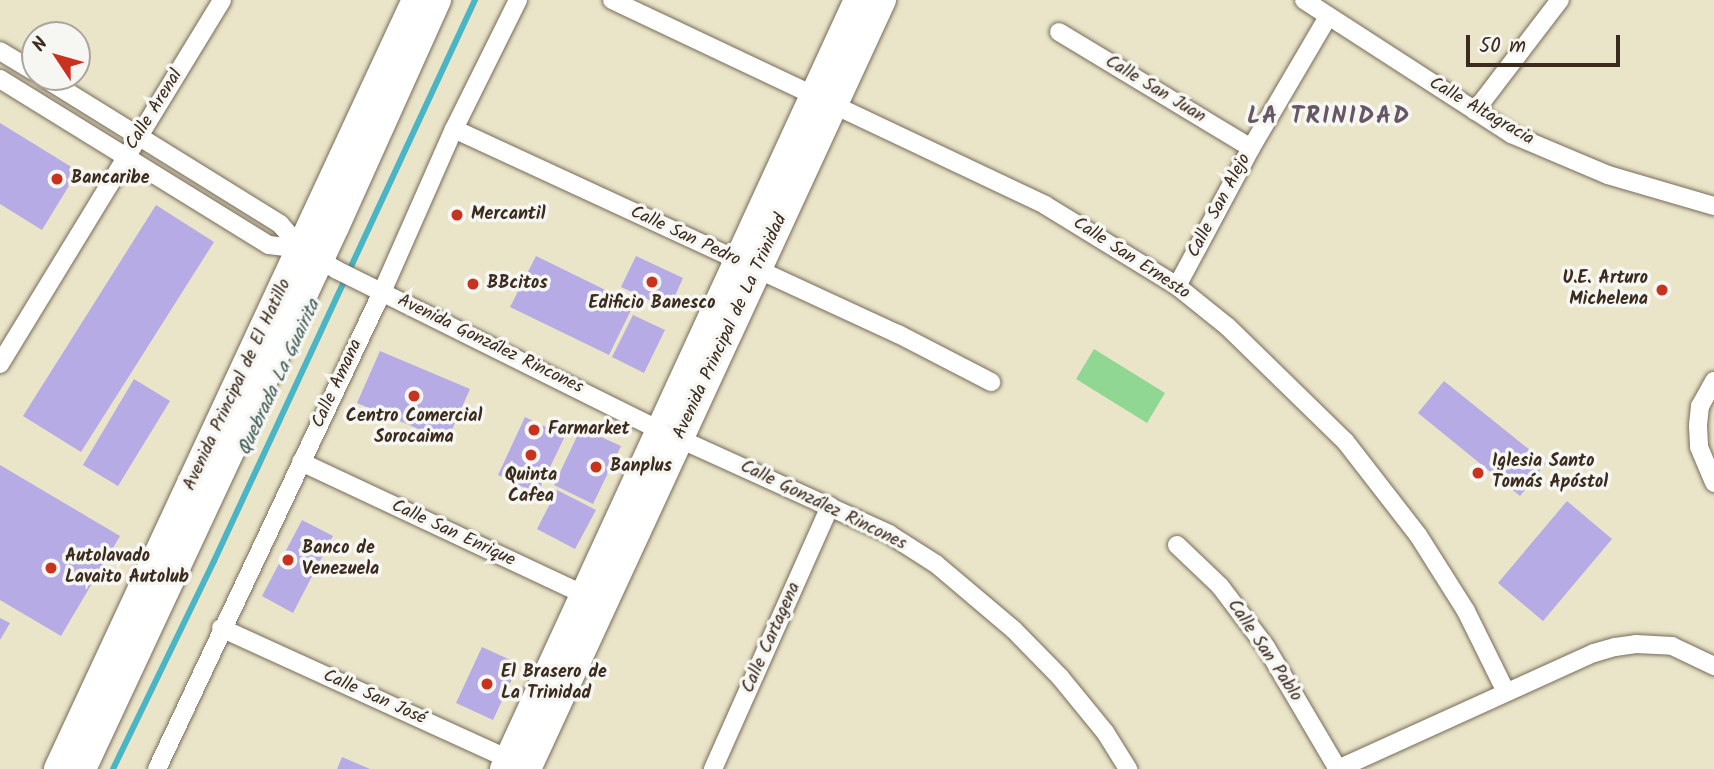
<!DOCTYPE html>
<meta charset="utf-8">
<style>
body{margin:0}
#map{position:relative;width:1714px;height:769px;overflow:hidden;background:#eae5c9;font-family:Kalam,sans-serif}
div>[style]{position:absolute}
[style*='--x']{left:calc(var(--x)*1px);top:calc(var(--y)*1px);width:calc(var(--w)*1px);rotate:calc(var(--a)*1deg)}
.green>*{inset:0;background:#8fd793}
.stream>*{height:6px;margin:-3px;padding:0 3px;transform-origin:3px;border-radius:3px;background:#49b5c5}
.building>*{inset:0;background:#b6abe5}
.roads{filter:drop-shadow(0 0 2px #786b5a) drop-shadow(0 0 2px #786b5a)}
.street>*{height:18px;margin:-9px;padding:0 9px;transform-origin:9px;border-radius:9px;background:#fff}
.primary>*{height:28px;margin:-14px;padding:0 14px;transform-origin:14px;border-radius:14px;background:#fff}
.dots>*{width:19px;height:19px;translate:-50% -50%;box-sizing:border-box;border:4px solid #f6f6f2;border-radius:50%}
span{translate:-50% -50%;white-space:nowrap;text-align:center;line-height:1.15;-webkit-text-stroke:7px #f6f6f2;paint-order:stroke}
.street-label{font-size:18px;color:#3b2a1e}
.poi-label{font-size:18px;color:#3b2a1e;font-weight:700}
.left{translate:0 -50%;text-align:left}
.right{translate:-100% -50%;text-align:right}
.water-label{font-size:19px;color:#405b58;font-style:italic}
.district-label{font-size:24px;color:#665764;font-weight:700;letter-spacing:2px}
.north{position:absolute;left:21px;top:21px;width:70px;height:70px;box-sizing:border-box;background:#f6f6f2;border:2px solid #aba49d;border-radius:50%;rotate:306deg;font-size:19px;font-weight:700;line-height:28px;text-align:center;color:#3b2a1e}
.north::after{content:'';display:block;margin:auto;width:24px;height:32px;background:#c8321e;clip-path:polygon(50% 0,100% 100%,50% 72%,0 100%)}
.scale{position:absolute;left:1466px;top:35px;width:154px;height:32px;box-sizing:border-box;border:4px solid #3b2a1e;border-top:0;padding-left:9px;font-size:21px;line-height:24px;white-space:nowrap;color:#3b2a1e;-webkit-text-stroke:5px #f6f6f2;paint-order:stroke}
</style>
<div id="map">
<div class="green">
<i style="clip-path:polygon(1094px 349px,1165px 393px,1147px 423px,1076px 379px)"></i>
</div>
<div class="stream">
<i style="--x:113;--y:769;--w:231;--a:-64.1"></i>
<i style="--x:214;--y:561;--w:619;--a:-65.05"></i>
</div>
<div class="building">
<i style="clip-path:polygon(0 123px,78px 171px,42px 230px,0 204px)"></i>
<i style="clip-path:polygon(156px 205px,214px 242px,81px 452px,23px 416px)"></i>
<i style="clip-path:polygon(536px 256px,634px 304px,609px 355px,510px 307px)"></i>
<i style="clip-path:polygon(636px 256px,683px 278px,669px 309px,621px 287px)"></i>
<i style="clip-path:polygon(633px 315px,665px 330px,644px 373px,612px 357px)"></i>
<i style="clip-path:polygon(380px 351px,470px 389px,447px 441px,357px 403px)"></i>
<i style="clip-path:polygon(134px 379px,170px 401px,118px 486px,83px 465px)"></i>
<i style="clip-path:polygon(1444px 381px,1546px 463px,1520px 496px,1418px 413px)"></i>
<i style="clip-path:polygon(525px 417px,565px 436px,537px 494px,498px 475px)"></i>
<i style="clip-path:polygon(581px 428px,621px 446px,593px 504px,554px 485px)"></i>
<i style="clip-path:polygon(0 465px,120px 536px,61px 636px,0 600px)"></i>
<i style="clip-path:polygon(557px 490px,596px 510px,575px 549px,537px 529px)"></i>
<i style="clip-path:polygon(1567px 501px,1612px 539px,1543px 621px,1498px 583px)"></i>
<i style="clip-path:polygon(302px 520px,333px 536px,293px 613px,262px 596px)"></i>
<i style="clip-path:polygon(0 618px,10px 623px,0 640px)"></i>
<i style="clip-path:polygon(482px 647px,519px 664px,493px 720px,456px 703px)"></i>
<i style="clip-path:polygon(342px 757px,370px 769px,337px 769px)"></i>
</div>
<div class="roads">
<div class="street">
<i style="--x:612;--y:0;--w:479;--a:25.3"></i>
<i style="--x:1045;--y:205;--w:155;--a:31.5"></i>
<i style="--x:1177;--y:286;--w:65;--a:38.8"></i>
<i style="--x:1228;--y:327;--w:163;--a:44.3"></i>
<i style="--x:1345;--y:441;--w:119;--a:52.2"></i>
<i style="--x:1418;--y:535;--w:90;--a:57.7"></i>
<i style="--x:1466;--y:611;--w:90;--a:63.7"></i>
<i style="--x:1304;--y:0;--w:247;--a:32.9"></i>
<i style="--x:1511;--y:134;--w:105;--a:22.9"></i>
<i style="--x:1608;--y:175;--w:110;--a:16.3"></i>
<i style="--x:1059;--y:32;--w:224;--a:31.1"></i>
<i style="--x:0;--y:51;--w:41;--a:31"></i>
<i style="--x:43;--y:77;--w:279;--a:31.8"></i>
<i style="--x:280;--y:224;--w:33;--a:49"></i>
<i style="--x:302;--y:249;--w:41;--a:31"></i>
<i style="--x:337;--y:270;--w:360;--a:26.4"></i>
<i style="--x:660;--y:430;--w:252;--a:24.4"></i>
<i style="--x:889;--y:534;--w:56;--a:32.6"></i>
<i style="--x:936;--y:564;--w:102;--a:40.2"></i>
<i style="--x:1014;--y:630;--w:66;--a:45.6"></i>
<i style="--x:1060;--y:677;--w:71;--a:50.7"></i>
<i style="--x:1105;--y:732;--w:44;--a:58.1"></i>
<i style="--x:0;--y:79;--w:316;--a:31.7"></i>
<i style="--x:269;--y:245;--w:33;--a:7"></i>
<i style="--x:1475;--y:111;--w:140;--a:-52.6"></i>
<i style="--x:454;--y:129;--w:489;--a:24.8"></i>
<i style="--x:898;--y:334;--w:105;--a:27.3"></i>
<i style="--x:1177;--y:286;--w:157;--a:-61.8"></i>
<i style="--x:1251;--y:148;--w:152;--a:-59.6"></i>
<i style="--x:0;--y:364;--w:426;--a:-58.6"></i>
<i style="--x:1714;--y:381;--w:29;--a:119"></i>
<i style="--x:1700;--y:406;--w:20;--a:96"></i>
<i style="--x:1698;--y:426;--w:21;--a:87"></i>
<i style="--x:1699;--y:447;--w:39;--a:67"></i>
<i style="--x:301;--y:462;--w:323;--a:25.1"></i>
<i style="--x:1177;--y:545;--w:59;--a:43.6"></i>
<i style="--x:1220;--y:586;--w:76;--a:53"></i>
<i style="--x:1266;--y:647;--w:142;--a:59.5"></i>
<i style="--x:221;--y:628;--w:325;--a:24.5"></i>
<i style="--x:157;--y:769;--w:527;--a:-64.75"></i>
<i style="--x:382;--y:292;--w:178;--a:-66.2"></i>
<i style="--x:454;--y:129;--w:144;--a:-63.6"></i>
<i style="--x:713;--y:769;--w:288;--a:-66"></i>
<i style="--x:1338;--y:769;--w:281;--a:-24.4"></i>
<i style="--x:1594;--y:653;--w:22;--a:-16"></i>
<i style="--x:1615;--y:647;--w:21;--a:-8"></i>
<i style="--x:1636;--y:644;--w:36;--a:3"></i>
<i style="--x:1672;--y:646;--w:47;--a:25.5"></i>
</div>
<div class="primary">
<i style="--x:58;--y:769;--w:848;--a:-65.04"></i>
<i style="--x:82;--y:769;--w:598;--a:-64.98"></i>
<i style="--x:335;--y:227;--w:249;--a:-65.8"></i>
<i style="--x:504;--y:769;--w:847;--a:-65.28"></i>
<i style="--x:527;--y:769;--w:847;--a:-65.22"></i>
</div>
</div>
<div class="dots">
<i style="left:57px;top:179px;background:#c8321e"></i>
<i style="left:457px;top:215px;background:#c8321e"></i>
<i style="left:652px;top:282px;background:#c8321e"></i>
<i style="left:473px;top:284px;background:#c8321e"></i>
<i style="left:1662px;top:290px;background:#c8321e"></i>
<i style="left:414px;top:396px;background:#c8321e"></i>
<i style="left:534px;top:430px;background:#c8321e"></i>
<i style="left:531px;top:455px;background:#c8321e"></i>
<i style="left:596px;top:467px;background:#c8321e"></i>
<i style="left:1478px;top:473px;background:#c8321e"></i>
<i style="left:288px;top:560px;background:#c8321e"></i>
<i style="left:51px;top:568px;background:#c8321e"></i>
<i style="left:487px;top:684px;background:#c8321e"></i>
</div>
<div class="street-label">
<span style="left:1155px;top:90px;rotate:31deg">Calle San Juan</span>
<span style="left:155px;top:110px;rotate:-58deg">Calle Arenal</span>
<span style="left:1481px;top:112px;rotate:30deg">Calle Altagracia</span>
<span style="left:1220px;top:206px;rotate:-62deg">Calle San Alejo</span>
<span style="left:685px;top:237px;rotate:25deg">Calle San Pedro</span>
<span style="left:1131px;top:259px;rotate:33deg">Calle San Ernesto</span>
<span style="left:731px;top:327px;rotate:-65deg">Avenida Principal de La Trinidad</span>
<span style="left:490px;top:345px;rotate:26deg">Avenida González Rincones</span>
<span style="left:338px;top:384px;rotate:-65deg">Calle Amana</span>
<span style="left:238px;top:385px;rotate:-65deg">Avenida Principal de El Hatillo</span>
<span style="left:823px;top:506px;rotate:26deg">Calle González Rincones</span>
<span style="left:453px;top:534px;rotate:25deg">Calle San Enrique</span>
<span style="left:772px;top:638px;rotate:-66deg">Calle Cartagena</span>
<span style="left:1264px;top:651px;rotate:56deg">Calle San Pablo</span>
<span style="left:374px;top:698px;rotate:24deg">Calle San José</span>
</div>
<div class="poi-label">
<span class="left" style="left:71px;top:179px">Bancaribe</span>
<span class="left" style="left:471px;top:215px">Mercantil</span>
<span class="right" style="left:1648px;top:290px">U.E. Arturo<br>Michelena</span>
<span class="left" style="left:487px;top:284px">BBcitos</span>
<span style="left:652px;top:304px">Edificio Banesco</span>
<span style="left:414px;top:428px">Centro Comercial<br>Sorocaima</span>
<span class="left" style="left:548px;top:430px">Farmarket</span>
<span class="left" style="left:1492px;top:473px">Iglesia Santo<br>Tomás Apóstol</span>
<span class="left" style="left:610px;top:467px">Banplus</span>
<span style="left:531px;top:487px">Quinta<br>Cafea</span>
<span class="left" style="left:302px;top:560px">Banco de<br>Venezuela</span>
<span class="left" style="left:65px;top:568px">Autolavado<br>Lavaito Autolub</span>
<span class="left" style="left:501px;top:684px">El Brasero de<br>La Trinidad</span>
</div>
<div class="water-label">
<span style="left:280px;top:378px;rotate:-65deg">Quebrada La Guairita</span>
</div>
<div class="district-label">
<span style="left:1329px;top:117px">LA TRINIDAD</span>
</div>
<div class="north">N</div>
<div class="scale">50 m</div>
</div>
